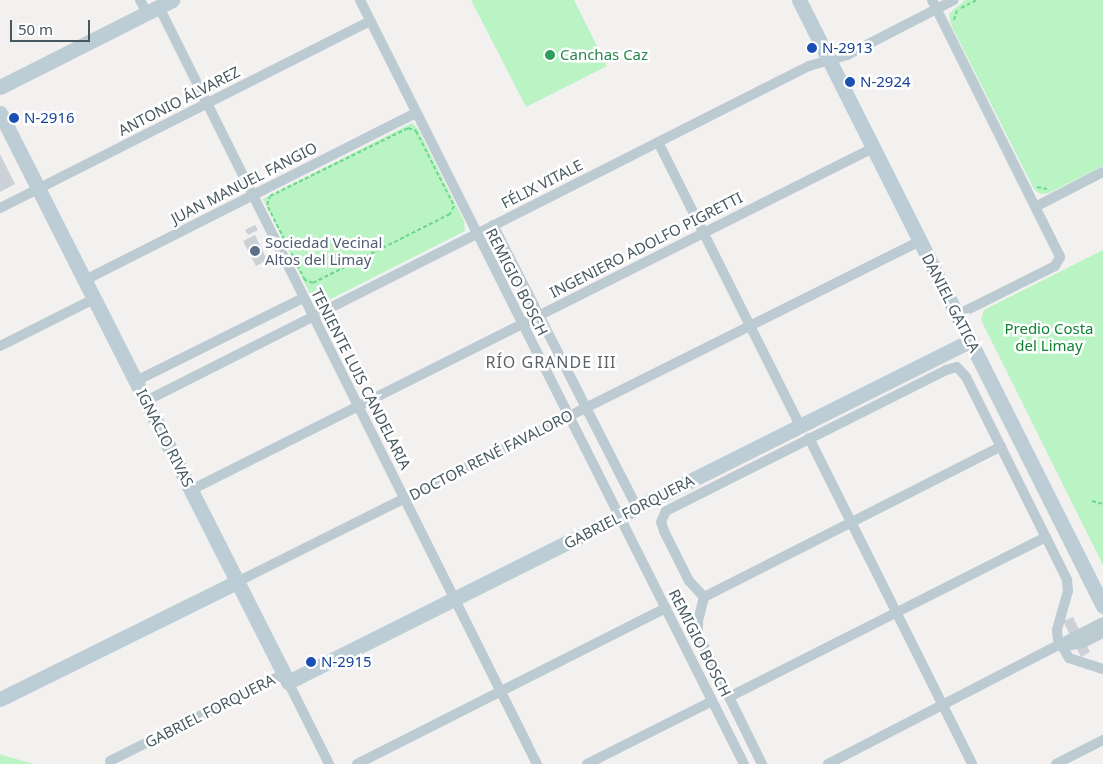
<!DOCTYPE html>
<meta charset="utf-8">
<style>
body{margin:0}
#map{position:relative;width:1103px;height:764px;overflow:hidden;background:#f3f0f0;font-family:"Noto Sans",sans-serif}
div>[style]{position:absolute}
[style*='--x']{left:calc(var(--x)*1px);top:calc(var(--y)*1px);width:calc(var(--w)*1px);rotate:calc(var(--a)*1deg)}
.green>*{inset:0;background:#baf4c5}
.building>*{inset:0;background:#cbd1d6}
.path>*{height:2px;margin-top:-1px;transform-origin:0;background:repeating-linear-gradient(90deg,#6ed78e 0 4px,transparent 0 6.5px)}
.street>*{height:10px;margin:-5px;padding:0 5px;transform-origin:5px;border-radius:5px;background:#bccbd1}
.secondary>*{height:15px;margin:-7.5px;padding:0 7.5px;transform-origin:7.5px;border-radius:7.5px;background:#bccdd6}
.dots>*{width:14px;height:14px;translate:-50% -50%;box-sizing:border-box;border:2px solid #fff;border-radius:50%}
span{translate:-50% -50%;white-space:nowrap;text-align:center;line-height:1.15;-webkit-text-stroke:5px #fff;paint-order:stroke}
.transit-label{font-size:15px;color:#164399}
.left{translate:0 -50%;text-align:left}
.leisure-label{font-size:15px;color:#27864d}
.street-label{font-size:15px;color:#465960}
.service-label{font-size:15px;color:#4e5e75}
.park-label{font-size:15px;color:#0c8531}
.neighbourhood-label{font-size:16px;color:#5c6266;letter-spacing:1px}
.scale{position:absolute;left:10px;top:20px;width:80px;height:22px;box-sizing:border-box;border:2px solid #465960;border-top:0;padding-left:6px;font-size:15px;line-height:18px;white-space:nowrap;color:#465960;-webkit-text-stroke:4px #fff;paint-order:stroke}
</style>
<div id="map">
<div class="green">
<i style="clip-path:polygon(471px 0,574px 0,607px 66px,526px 107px)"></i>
<i style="clip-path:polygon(965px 0,1103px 0,1103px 166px,1049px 193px,1040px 194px,1034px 189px,951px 25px,949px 14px)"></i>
<i style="clip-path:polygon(412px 123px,418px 129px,464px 221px,465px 231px,323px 303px,315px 304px,263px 199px)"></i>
<i style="clip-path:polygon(1103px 250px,1103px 565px,981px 320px,984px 310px)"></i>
<i style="clip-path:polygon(0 754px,2px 755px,34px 764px,0 764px)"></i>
</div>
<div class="building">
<i style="clip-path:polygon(0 154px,15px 184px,0 192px)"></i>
<i style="clip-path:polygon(255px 225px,258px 230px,248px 235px,245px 230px)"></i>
<i style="clip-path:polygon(255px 235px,267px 260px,256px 266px,243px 241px)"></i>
<i style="clip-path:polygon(1073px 617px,1090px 652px,1081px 657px,1063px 621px)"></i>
</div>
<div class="path">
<i style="--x:961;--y:8;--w:18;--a:-27"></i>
<i style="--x:954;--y:20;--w:10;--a:-73"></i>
<i style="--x:408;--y:128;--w:9;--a:21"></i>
<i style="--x:416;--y:131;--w:84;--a:63.1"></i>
<i style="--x:454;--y:206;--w:9;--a:117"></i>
<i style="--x:450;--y:214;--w:153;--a:153.3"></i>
<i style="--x:313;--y:283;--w:9;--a:-159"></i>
<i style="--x:305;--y:280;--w:84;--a:-116.9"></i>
<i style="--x:267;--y:205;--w:9;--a:-72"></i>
<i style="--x:270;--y:196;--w:154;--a:-26.2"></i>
<i style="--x:1037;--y:187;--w:10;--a:11"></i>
<i style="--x:1092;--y:501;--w:11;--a:15"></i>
</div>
<div class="street">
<i style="--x:140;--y:0;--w:15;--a:62"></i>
<i style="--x:360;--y:0;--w:855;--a:63.32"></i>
<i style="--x:932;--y:0;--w:287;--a:63.5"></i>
<i style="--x:1060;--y:257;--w:10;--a:119"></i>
<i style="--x:1055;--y:266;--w:110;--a:153.4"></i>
<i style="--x:159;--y:7;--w:846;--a:63.47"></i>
<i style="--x:658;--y:142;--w:318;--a:63.4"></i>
<i style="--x:1037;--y:206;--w:74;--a:-27.3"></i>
<i style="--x:0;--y:208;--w:415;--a:-26.8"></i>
<i style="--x:493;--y:225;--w:318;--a:63"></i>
<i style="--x:85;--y:280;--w:371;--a:-26.8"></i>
<i style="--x:0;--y:346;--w:105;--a:-26.6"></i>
<i style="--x:136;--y:381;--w:186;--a:-26.4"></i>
<i style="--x:146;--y:401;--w:743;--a:-26.81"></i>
<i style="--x:809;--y:66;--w:40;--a:-16"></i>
<i style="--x:847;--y:55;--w:120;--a:-27.2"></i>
<i style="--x:809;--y:438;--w:364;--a:63.4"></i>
<i style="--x:191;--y:490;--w:763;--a:-26.63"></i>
<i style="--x:237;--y:582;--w:763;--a:-26.53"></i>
<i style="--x:704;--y:597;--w:22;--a:-133"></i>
<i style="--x:689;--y:581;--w:56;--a:-116.6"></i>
<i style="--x:664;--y:531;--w:9;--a:-108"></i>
<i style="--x:661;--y:522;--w:12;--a:-66"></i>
<i style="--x:666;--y:511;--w:313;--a:-26.7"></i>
<i style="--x:946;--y:370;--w:11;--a:-15"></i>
<i style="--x:957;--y:367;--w:13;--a:48"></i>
<i style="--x:966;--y:377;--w:227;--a:63.5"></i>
<i style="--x:1067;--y:580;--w:11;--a:85"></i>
<i style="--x:1068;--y:591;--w:41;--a:105.8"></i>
<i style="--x:1057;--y:630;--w:9;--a:84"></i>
<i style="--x:1058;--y:639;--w:22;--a:60"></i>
<i style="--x:1069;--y:658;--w:36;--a:18"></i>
<i style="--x:704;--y:597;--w:333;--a:-26.9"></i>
<i style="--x:704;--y:597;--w:25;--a:104"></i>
<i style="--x:698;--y:621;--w:13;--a:90"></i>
<i style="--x:698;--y:634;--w:145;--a:63.8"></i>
<i style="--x:1065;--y:646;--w:18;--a:-9"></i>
<i style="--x:1083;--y:643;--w:22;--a:-27"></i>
<i style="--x:288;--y:682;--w:92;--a:63.4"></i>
<i style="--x:729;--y:697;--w:355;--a:-26.8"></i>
<i style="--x:110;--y:761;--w:195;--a:-26.6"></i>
<i style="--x:357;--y:764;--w:346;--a:-26.8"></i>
<i style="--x:587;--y:764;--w:140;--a:-26.7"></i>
<i style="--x:828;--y:764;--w:309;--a:-27.3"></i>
<i style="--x:1056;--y:764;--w:53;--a:-27.1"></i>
</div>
<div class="secondary">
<i style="--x:799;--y:0;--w:678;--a:63.36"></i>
<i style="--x:0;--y:87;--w:193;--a:-26.8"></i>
<i style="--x:0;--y:113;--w:638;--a:63.15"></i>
<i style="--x:288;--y:682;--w:762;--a:-26.57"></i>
<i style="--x:0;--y:699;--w:264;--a:-26.3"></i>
</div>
<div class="dots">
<i style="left:812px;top:48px;background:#1a4fb4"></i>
<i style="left:550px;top:55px;background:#2e9e5b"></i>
<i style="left:850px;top:82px;background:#1a4fb4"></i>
<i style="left:14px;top:118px;background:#1a4fb4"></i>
<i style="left:255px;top:251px;background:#5c6f8a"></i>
<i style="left:311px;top:662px;background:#1a4fb4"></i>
</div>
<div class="transit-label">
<span class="left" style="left:822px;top:48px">N-2913</span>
<span class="left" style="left:860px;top:82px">N-2924</span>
<span class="left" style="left:24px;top:118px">N-2916</span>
<span class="left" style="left:321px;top:662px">N-2915</span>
</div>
<div class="leisure-label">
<span class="left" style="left:560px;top:55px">Canchas Caz</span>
</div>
<div class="street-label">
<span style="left:179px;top:101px;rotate:-27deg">ANTONIO ÁLVAREZ</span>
<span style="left:244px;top:183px;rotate:-27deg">JUAN MANUEL FANGIO</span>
<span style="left:542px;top:184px;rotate:-27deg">FÉLIX VITALE</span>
<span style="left:646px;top:245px;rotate:-27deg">INGENIERO ADOLFO PIGRETTI</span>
<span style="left:517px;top:282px;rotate:63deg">REMIGIO BOSCH</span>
<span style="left:951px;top:303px;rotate:63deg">DANIEL GATICA</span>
<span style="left:361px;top:379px;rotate:63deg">TENIENTE LUIS CANDELARIA</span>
<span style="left:165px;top:438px;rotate:63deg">IGNACIO RIVAS</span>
<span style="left:491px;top:455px;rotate:-27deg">DOCTOR RENÉ FAVALORO</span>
<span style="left:629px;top:512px;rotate:-27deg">GABRIEL FORQUERA</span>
<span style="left:700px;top:643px;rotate:63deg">REMIGIO BOSCH</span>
<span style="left:210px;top:711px;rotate:-27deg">GABRIEL FORQUERA</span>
</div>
<div class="service-label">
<span class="left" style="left:265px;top:251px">Sociedad Vecinal<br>Altos del Limay</span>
</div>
<div class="park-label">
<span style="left:1049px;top:337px">Predio Costa<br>del Limay</span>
</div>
<div class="neighbourhood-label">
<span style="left:551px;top:362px">RÍO GRANDE III</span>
</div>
<div class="scale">50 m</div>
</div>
